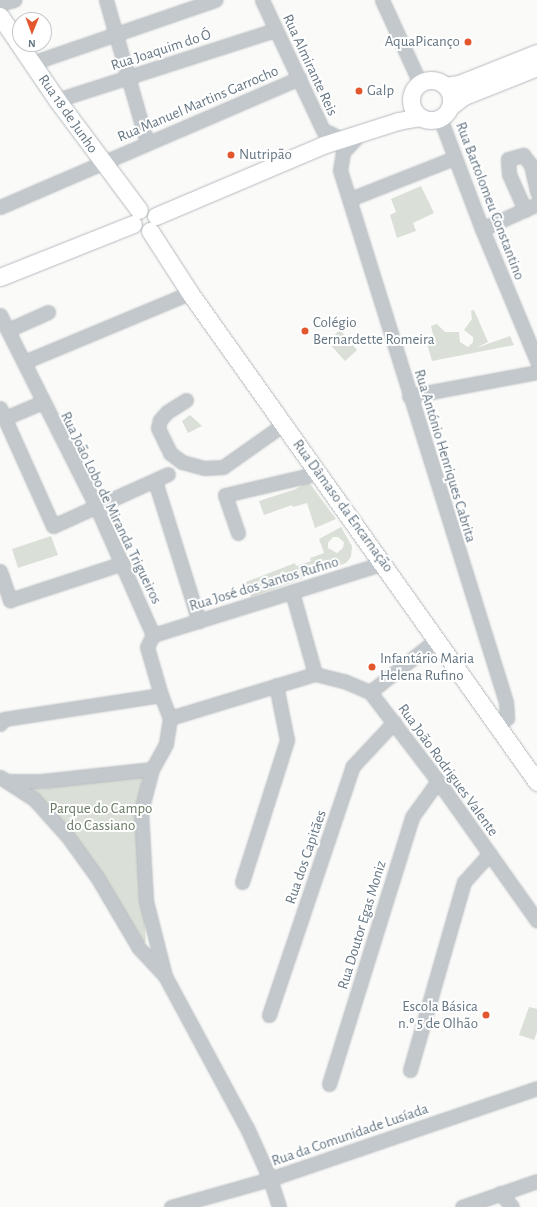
<!DOCTYPE html>
<meta charset="utf-8">
<style>
body{margin:0}
#map{position:relative;width:537px;height:1207px;overflow:hidden;background:#fafaf8;font-family:"Alegreya Sans",sans-serif}
div>[style]{position:absolute}
[style*='--x']{left:calc(var(--x)*1px);top:calc(var(--y)*1px);width:calc(var(--w)*1px);rotate:calc(var(--a)*1deg)}
.green>*{inset:0;background:#dadfd7}
.roads{filter:drop-shadow(0 0 1px #b5babe) drop-shadow(0 0 1px #b5babe)}
.minor>*{height:13px;margin:-6.5px;padding:0 6.5px;transform-origin:6.5px;border-radius:6.5px;background:#c3c8cc}
.major>*{height:17px;margin:-8.5px;padding:0 8.5px;transform-origin:8.5px;border-radius:8.5px;background:#fff}
.major>.ring{margin:-8.5px;padding:0;box-sizing:content-box;background:none;border:17px solid #fff;border-radius:50%}
.dots>*{width:11px;height:11px;translate:-50% -50%;box-sizing:border-box;border:2px solid #fff;border-radius:50%}
span{translate:-50% -50%;white-space:nowrap;text-align:center;line-height:1.15;-webkit-text-stroke:4px #fff;paint-order:stroke}
.poi-label{font-size:15px;color:#657683}
.right{translate:-100% -50%;text-align:right}
.left{translate:0 -50%;text-align:left}
.street-label{font-size:15px;color:#657683}
.park-label{font-size:15px;color:#687a64}
.north{position:absolute;left:12px;top:12px;width:40px;height:40px;box-sizing:border-box;background:#fff;border:1px solid #c1c8cd;border-radius:50%;rotate:181deg;font-size:11px;font-weight:700;line-height:16px;text-align:center;color:#657683}
.north::after{content:'';display:block;margin:auto;width:14px;height:18px;background:#e4572e;clip-path:polygon(50% 0,100% 100%,50% 72%,0 100%)}
</style>
<div id="map">
<div class="green">
<i style="clip-path:polygon(421px 186px,434px 213px,413px 223px,416px 231px,397px 238px,390px 215px,396px 212px,391px 199px)"></i>
<i style="clip-path:polygon(474px 310px,488px 342px,476px 348px,510px 336px,514px 345px,432px 361px,426px 340px,434px 338px,431px 326px,437px 324px,445px 332px,459px 332px,460px 342px,468px 347px,473px 342px,473px 337px,464px 330px,472px 319px,471px 311px)"></i>
<i style="clip-path:polygon(340px 330px,357px 350px,345px 361px,327px 341px)"></i>
<i style="clip-path:polygon(190px 415px,202px 426px,188px 433px,182px 421px)"></i>
<i style="clip-path:polygon(308px 481px,336px 519px,315px 528px,307px 503px,293px 507px,292px 505px,264px 515px,259px 501px,296px 489px)"></i>
<i style="clip-path:polygon(evenodd,341px 527px,352px 546px,351px 557px,346px 563px,251px 597px,246px 582px,295px 563px,296px 566px,311px 561px,310px 558px,324px 553px,319px 539px,341px 527px,333px 537px,338px 537px,344px 542px,343px 548px,337px 553px,328px 548px,328px 543px,333px 537px)"></i>
<i style="clip-path:polygon(51px 536px,58px 555px,18px 568px,12px 549px)"></i>
<i style="clip-path:polygon(143px 773px,138px 811px,146px 942px,141px 943px,24px 786px,43px 789px)"></i>
<i style="clip-path:polygon(529px 1007px,537px 1009px,537px 1032px,534px 1040px,519px 1035px)"></i>
</div>
<div class="roads">
<div class="minor">
<i style="--x:106;--y:0;--w:149;--a:74"></i>
<i style="--x:262;--y:0;--w:144;--a:64.9"></i>
<i style="--x:323;--y:130;--w:14;--a:25"></i>
<i style="--x:382;--y:0;--w:91;--a:65.4"></i>
<i style="--x:0;--y:4;--w:15;--a:-16"></i>
<i style="--x:32;--y:63;--w:194;--a:-19"></i>
<i style="--x:57;--y:100;--w:229;--a:-17.8"></i>
<i style="--x:440;--y:118;--w:119;--a:69.3"></i>
<i style="--x:482;--y:229;--w:143;--a:67.4"></i>
<i style="--x:358;--y:136;--w:22;--a:133"></i>
<i style="--x:343;--y:152;--w:18;--a:99"></i>
<i style="--x:340;--y:170;--w:557;--a:72.67"></i>
<i style="--x:506;--y:702;--w:16;--a:86"></i>
<i style="--x:507;--y:718;--w:12;--a:145"></i>
<i style="--x:350;--y:199;--w:112;--a:-21.5"></i>
<i style="--x:0;--y:207;--w:326;--a:-23.3"></i>
<i style="--x:525;--y:210;--w:39;--a:-114"></i>
<i style="--x:509;--y:174;--w:15;--a:-94"></i>
<i style="--x:508;--y:159;--w:16;--a:-15"></i>
<i style="--x:523;--y:155;--w:13;--a:51"></i>
<i style="--x:531;--y:165;--w:28;--a:77"></i>
<i style="--x:482;--y:229;--w:60;--a:-24.4"></i>
<i style="--x:0;--y:315;--w:216;--a:63.3"></i>
<i style="--x:97;--y:508;--w:139;--a:66.2"></i>
<i style="--x:8;--y:330;--w:44;--a:-24.2"></i>
<i style="--x:24;--y:362;--w:180;--a:-22.6"></i>
<i style="--x:409;--y:396;--w:130;--a:-10.6"></i>
<i style="--x:186;--y:400;--w:22;--a:148"></i>
<i style="--x:167;--y:412;--w:11;--a:131"></i>
<i style="--x:160;--y:420;--w:8;--a:104"></i>
<i style="--x:158;--y:428;--w:28;--a:64"></i>
<i style="--x:170;--y:453;--w:15;--a:37"></i>
<i style="--x:182;--y:462;--w:23;--a:15"></i>
<i style="--x:204;--y:468;--w:19;--a:-3"></i>
<i style="--x:223;--y:467;--w:75;--a:-35.2"></i>
<i style="--x:0;--y:408;--w:129;--a:65.8"></i>
<i style="--x:53;--y:526;--w:126;--a:-24.3"></i>
<i style="--x:5;--y:418;--w:41;--a:-22.8"></i>
<i style="--x:155;--y:481;--w:147;--a:72.6"></i>
<i style="--x:238;--y:533;--w:40;--a:-108.9"></i>
<i style="--x:225;--y:495;--w:97;--a:-13.2"></i>
<i style="--x:0;--y:571;--w:31;--a:71"></i>
<i style="--x:10;--y:600;--w:119;--a:-18.1"></i>
<i style="--x:292;--y:592;--w:85;--a:74.3"></i>
<i style="--x:153;--y:635;--w:242;--a:-17.3"></i>
<i style="--x:153;--y:635;--w:13;--a:117"></i>
<i style="--x:147;--y:647;--w:50;--a:73.7"></i>
<i style="--x:161;--y:695;--w:25;--a:69"></i>
<i style="--x:370;--y:692;--w:85;--a:-38.3"></i>
<i style="--x:170;--y:718;--w:26;--a:99"></i>
<i style="--x:166;--y:744;--w:29;--a:119"></i>
<i style="--x:152;--y:769;--w:43;--a:104.7"></i>
<i style="--x:141;--y:811;--w:90;--a:86.8"></i>
<i style="--x:146;--y:901;--w:77;--a:75.8"></i>
<i style="--x:165;--y:976;--w:173;--a:61.7"></i>
<i style="--x:247;--y:1128;--w:56;--a:65.7"></i>
<i style="--x:270;--y:1179;--w:29;--a:72"></i>
<i style="--x:170;--y:718;--w:152;--a:-16.9"></i>
<i style="--x:315;--y:674;--w:30;--a:14"></i>
<i style="--x:344;--y:681;--w:28;--a:23"></i>
<i style="--x:370;--y:692;--w:112;--a:52.6"></i>
<i style="--x:438;--y:781;--w:171;--a:54.7"></i>
<i style="--x:0;--y:724;--w:6;--a:-51"></i>
<i style="--x:4;--y:719;--w:159;--a:-8.7"></i>
<i style="--x:0;--y:777;--w:40;--a:32.9"></i>
<i style="--x:34;--y:799;--w:51;--a:48.2"></i>
<i style="--x:68;--y:837;--w:49;--a:54.1"></i>
<i style="--x:97;--y:877;--w:82;--a:59.4"></i>
<i style="--x:139;--y:948;--w:37;--a:47"></i>
<i style="--x:7;--y:781;--w:35;--a:0"></i>
<i style="--x:42;--y:781;--w:111;--a:-6.2"></i>
<i style="--x:242;--y:882;--w:149;--a:-72.4"></i>
<i style="--x:287;--y:740;--w:56;--a:-101.3"></i>
<i style="--x:269;--y:1015;--w:263;--a:-71.4"></i>
<i style="--x:353;--y:766;--w:60;--a:-47"></i>
<i style="--x:410;--y:1070;--w:196;--a:-74"></i>
<i style="--x:464;--y:882;--w:38;--a:-48"></i>
<i style="--x:329;--y:1084;--w:280;--a:-72.7"></i>
<i style="--x:412;--y:817;--w:44;--a:-54.2"></i>
<i style="--x:500;--y:1193;--w:18;--a:49"></i>
<i style="--x:171;--y:1207;--w:103;--a:-15.8"></i>
<i style="--x:270;--y:1179;--w:282;--a:-18.8"></i>
<i style="--x:462;--y:1207;--w:79;--a:-19.1"></i>
</div>
<div class="major">
<i style="--x:0;--y:16;--w:102;--a:55.8"></i>
<i style="--x:57;--y:100;--w:137;--a:53.3"></i>
<i class="ring" style="left:411px;top:80px;width:23px;height:23px"></i>
<i style="--x:446;--y:86;--w:13;--a:-9"></i>
<i style="--x:459;--y:84;--w:84;--a:-21.7"></i>
<i style="--x:451;--y:106;--w:16;--a:-38"></i>
<i style="--x:464;--y:96;--w:79;--a:-21.7"></i>
<i style="--x:156;--y:216;--w:181;--a:-23"></i>
<i style="--x:323;--y:145;--w:79;--a:-17.7"></i>
<i style="--x:398;--y:121;--w:22;--a:-10"></i>
<i style="--x:150;--y:231;--w:74;--a:57.2"></i>
<i style="--x:190;--y:293;--w:600;--a:54.64"></i>
<i style="--x:0;--y:277;--w:143;--a:-21.7"></i>
</div>
</div>
<div class="dots">
<i style="left:468px;top:42px;background:#e4572e"></i>
<i style="left:359px;top:91px;background:#e4572e"></i>
<i style="left:231px;top:155px;background:#e4572e"></i>
<i style="left:305px;top:331px;background:#e4572e"></i>
<i style="left:372px;top:667px;background:#e4572e"></i>
<i style="left:486px;top:1015px;background:#e4572e"></i>
</div>
<div class="poi-label">
<span class="right" style="left:460px;top:42px">AquaPicanço</span>
<span class="left" style="left:367px;top:91px">Galp</span>
<span class="left" style="left:239px;top:155px">Nutripão</span>
<span class="left" style="left:313px;top:331px">Colégio<br>Bernardette Romeira</span>
<span class="left" style="left:380px;top:667px">Infantário Maria<br>Helena Rufino</span>
<span class="right" style="left:478px;top:1015px">Escola Básica<br>n.º 5 de Olhão</span>
</div>
<div class="street-label">
<span style="left:161px;top:50px;rotate:-18deg">Rua Joaquim do Ó</span>
<span style="left:310px;top:65px;rotate:65deg">Rua Almirante Reis</span>
<span style="left:198px;top:104px;rotate:-23deg">Rua Manuel Martins Garrocho</span>
<span style="left:68px;top:114px;rotate:55deg">Rua 18 de Junho</span>
<span style="left:490px;top:201px;rotate:69deg">Rua Bartolomeu Constantino</span>
<span style="left:445px;top:456px;rotate:73deg">Rua António Henriques Cabrita</span>
<span style="left:343px;top:506px;rotate:54deg">Rua Dâmaso da Encarnação</span>
<span style="left:111px;top:508px;rotate:64deg">Rua João Lobo de Miranda Trigueiros</span>
<span style="left:264px;top:584px;rotate:-17deg">Rua José dos Santos Rufino</span>
<span style="left:448px;top:770px;rotate:54deg">Rua João Rodrigues Valente</span>
<span style="left:306px;top:857px;rotate:-71deg">Rua dos Capitães</span>
<span style="left:362px;top:925px;rotate:-73deg">Rua Doutor Egas Moniz</span>
<span style="left:350px;top:1135px;rotate:-19deg">Rua da Comunidade Lusíada</span>
</div>
<div class="park-label">
<span style="left:101px;top:817px">Parque do Campo<br>do Cassiano</span>
</div>
<div class="north">N</div>
</div>
